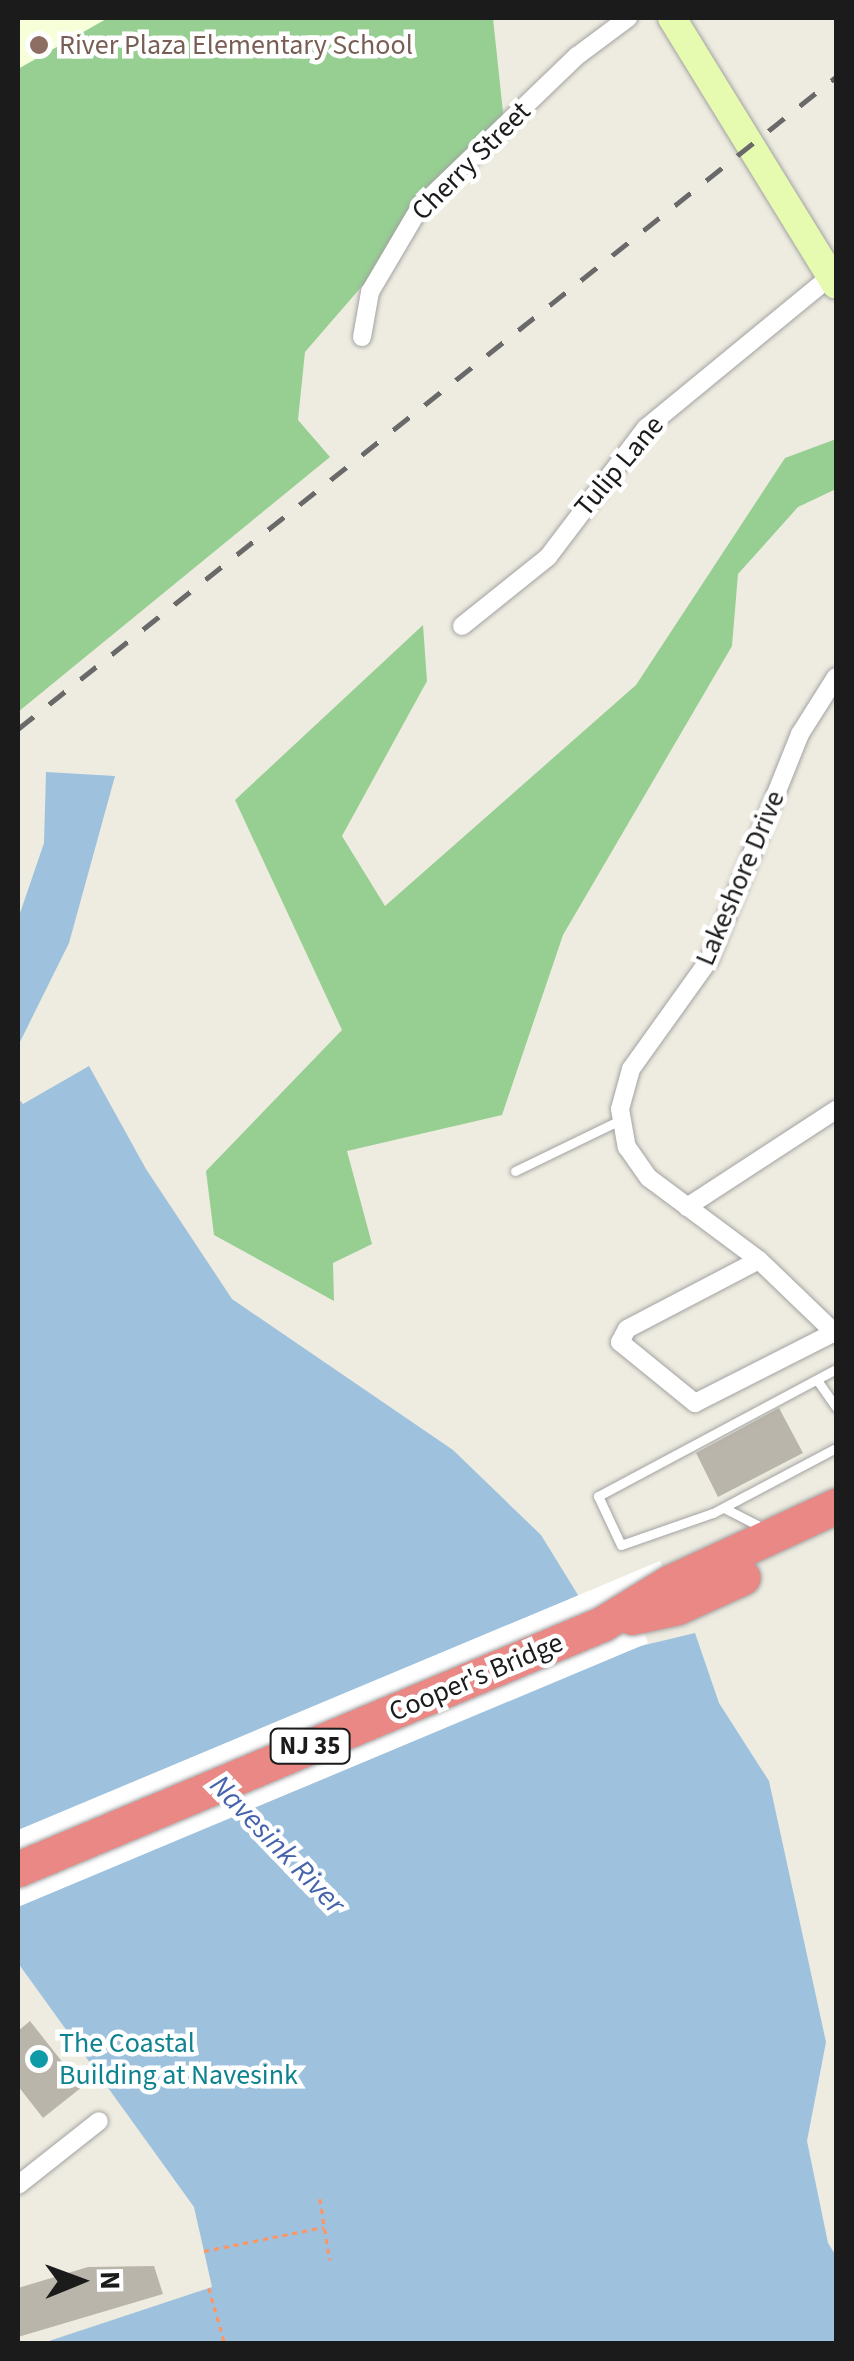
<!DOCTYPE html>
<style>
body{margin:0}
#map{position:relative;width:854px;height:2361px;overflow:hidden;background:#eeece0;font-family:"Source Sans 3",sans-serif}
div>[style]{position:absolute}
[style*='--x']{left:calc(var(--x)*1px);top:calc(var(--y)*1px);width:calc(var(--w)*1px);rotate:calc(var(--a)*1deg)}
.education>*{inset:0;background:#f6ffd8}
.forest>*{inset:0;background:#97cf93}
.water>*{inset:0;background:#9ec1dd}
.pier>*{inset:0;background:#fff}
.building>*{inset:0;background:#bab5aa}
.path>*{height:2.5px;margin-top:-1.25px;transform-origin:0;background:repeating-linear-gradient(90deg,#ff9460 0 5px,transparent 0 10px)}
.roads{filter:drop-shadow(0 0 2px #a2a2a2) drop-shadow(0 0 2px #a2a2a2)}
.lane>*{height:9px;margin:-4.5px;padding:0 4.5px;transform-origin:4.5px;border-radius:4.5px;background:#fff}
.street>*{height:18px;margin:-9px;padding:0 9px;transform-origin:9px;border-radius:9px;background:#fff}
.secondary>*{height:28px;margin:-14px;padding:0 14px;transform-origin:14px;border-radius:14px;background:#e7fbb0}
.highway>*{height:35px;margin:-17.5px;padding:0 17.5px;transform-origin:17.5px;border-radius:17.5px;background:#e98884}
.rail>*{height:5px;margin-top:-2.5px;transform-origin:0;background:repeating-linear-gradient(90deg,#696969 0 20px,transparent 0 40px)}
.dots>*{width:28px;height:28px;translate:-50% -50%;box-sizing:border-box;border:5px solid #fff;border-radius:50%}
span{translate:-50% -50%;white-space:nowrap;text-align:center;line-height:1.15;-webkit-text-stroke:9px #fff;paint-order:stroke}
.shield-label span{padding:2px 8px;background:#fff;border:2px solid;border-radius:8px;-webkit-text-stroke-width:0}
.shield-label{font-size:25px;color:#1b1b1b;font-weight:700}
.education-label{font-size:28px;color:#785e54}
.left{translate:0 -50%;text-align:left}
.street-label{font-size:28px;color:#1b1b1b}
.culture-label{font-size:28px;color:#0d838f}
.water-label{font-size:30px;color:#4562ad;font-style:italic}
.frame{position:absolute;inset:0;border:20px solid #1b1b1b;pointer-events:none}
.north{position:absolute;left:30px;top:2231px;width:100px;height:100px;-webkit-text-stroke:8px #fff;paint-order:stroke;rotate:89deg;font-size:28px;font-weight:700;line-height:40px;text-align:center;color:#1b1b1b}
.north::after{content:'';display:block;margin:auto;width:35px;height:45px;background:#1b1b1b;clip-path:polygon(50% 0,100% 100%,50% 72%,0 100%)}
</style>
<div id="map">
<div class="education">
<i style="clip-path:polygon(18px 18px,108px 18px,18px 69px)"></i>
</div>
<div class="forest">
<i style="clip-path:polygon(108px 18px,493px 18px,504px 122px,305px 352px,298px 420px,330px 457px,18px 712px,18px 69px)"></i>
<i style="clip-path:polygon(836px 439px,836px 489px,798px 507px,738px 574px,732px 646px,563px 935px,502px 1115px,347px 1151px,372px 1244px,333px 1263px,334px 1301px,214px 1235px,206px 1171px,342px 1030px,235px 800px,423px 625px,427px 681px,342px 836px,385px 906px,636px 685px,785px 458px)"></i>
</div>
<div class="water">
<i style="clip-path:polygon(46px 772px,115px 776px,69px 943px,18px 1046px,18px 919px,44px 843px)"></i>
<i style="clip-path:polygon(89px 1066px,146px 1169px,232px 1299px,453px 1450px,541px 1535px,586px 1608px,624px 1650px,695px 1633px,719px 1703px,769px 1781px,826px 2042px,807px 2141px,828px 2243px,836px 2256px,836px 2343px,43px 2343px,212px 2287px,194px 2207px,18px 1963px,18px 1098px,23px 1104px)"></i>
</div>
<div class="pier">
<i style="clip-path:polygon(660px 1561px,675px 1597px,636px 1613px,648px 1643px,18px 1907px,18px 1830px)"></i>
</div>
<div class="building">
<i style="clip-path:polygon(779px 1408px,803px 1453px,718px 1497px,696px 1453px)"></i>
<i style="clip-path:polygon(30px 2021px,82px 2087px,43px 2118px,18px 2086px,18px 2031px)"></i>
<i style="clip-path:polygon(154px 2266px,163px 2294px,18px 2337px,18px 2288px,88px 2267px)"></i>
</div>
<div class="path">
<i style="--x:320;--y:2199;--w:62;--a:80.7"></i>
<i style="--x:204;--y:2251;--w:122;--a:-11.3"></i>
<i style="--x:209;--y:2288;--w:58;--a:74.1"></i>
</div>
<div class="roads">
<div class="lane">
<i style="--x:515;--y:1171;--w:117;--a:-25.9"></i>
<i style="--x:836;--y:1369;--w:270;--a:151.9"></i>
<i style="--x:598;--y:1496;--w:54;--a:64.9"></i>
<i style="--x:621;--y:1545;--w:97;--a:-19.2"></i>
<i style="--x:713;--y:1513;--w:139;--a:-27.9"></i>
<i style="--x:817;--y:1380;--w:33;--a:55"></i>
<i style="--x:724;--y:1508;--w:44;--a:27.1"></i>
</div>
<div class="street">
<i style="--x:362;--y:337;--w:46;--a:-79.9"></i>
<i style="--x:370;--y:292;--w:99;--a:-59.5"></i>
<i style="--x:420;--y:207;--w:218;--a:-43.9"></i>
<i style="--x:577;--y:56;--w:64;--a:-36.7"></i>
<i style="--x:462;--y:626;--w:110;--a:-38.7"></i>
<i style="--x:548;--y:557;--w:162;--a:-52.8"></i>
<i style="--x:646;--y:428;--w:239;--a:-39.4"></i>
<i style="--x:836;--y:677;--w:67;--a:122.3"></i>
<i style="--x:800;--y:734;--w:244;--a:111.9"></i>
<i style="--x:709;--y:960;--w:134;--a:125.6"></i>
<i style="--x:631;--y:1069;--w:41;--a:105.4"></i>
<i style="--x:620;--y:1109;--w:39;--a:80"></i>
<i style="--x:627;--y:1147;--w:38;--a:55"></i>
<i style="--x:649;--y:1178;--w:137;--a:36.7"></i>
<i style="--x:759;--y:1260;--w:107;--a:43.9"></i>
<i style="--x:687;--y:1207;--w:178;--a:-33.1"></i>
<i style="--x:759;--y:1260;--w:149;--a:152.4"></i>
<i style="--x:627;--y:1329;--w:15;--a:118"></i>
<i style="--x:620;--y:1342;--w:97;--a:39.1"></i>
<i style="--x:695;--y:1403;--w:157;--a:-26.9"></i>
<i style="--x:18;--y:2185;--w:103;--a:-38.3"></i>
</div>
<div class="secondary">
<i style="--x:672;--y:18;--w:313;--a:58.4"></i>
</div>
<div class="highway">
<i style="--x:632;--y:1617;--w:46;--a:-12.5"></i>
<i style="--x:677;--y:1607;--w:72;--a:-24.4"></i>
<i style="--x:18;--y:1869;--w:633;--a:-22.76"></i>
<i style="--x:602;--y:1624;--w:79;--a:-31.5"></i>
<i style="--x:669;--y:1583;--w:184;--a:-24.8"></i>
</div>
</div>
<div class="rail">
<i style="--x:18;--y:729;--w:1046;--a:-38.56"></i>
</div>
<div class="dots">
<i style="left:39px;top:45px;background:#8d6e63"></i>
<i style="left:39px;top:2059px;background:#0f9aa8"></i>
</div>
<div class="shield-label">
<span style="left:310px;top:1746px">NJ 35</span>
</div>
<div class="education-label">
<span class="left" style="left:59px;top:45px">River Plaza Elementary School</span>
</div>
<div class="street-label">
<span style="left:471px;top:161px;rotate:-45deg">Cherry Street</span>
<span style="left:619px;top:466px;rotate:-50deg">Tulip Lane</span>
<span style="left:740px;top:878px;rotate:-67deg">Lakeshore Drive</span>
<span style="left:476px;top:1677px;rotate:-23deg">Cooper's Bridge</span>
</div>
<div class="culture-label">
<span class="left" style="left:59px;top:2059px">The Coastal<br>Building at Navesink</span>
</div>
<div class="water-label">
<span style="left:277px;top:1845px;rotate:46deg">Navesink River</span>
</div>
<div class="frame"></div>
<div class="north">N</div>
</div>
